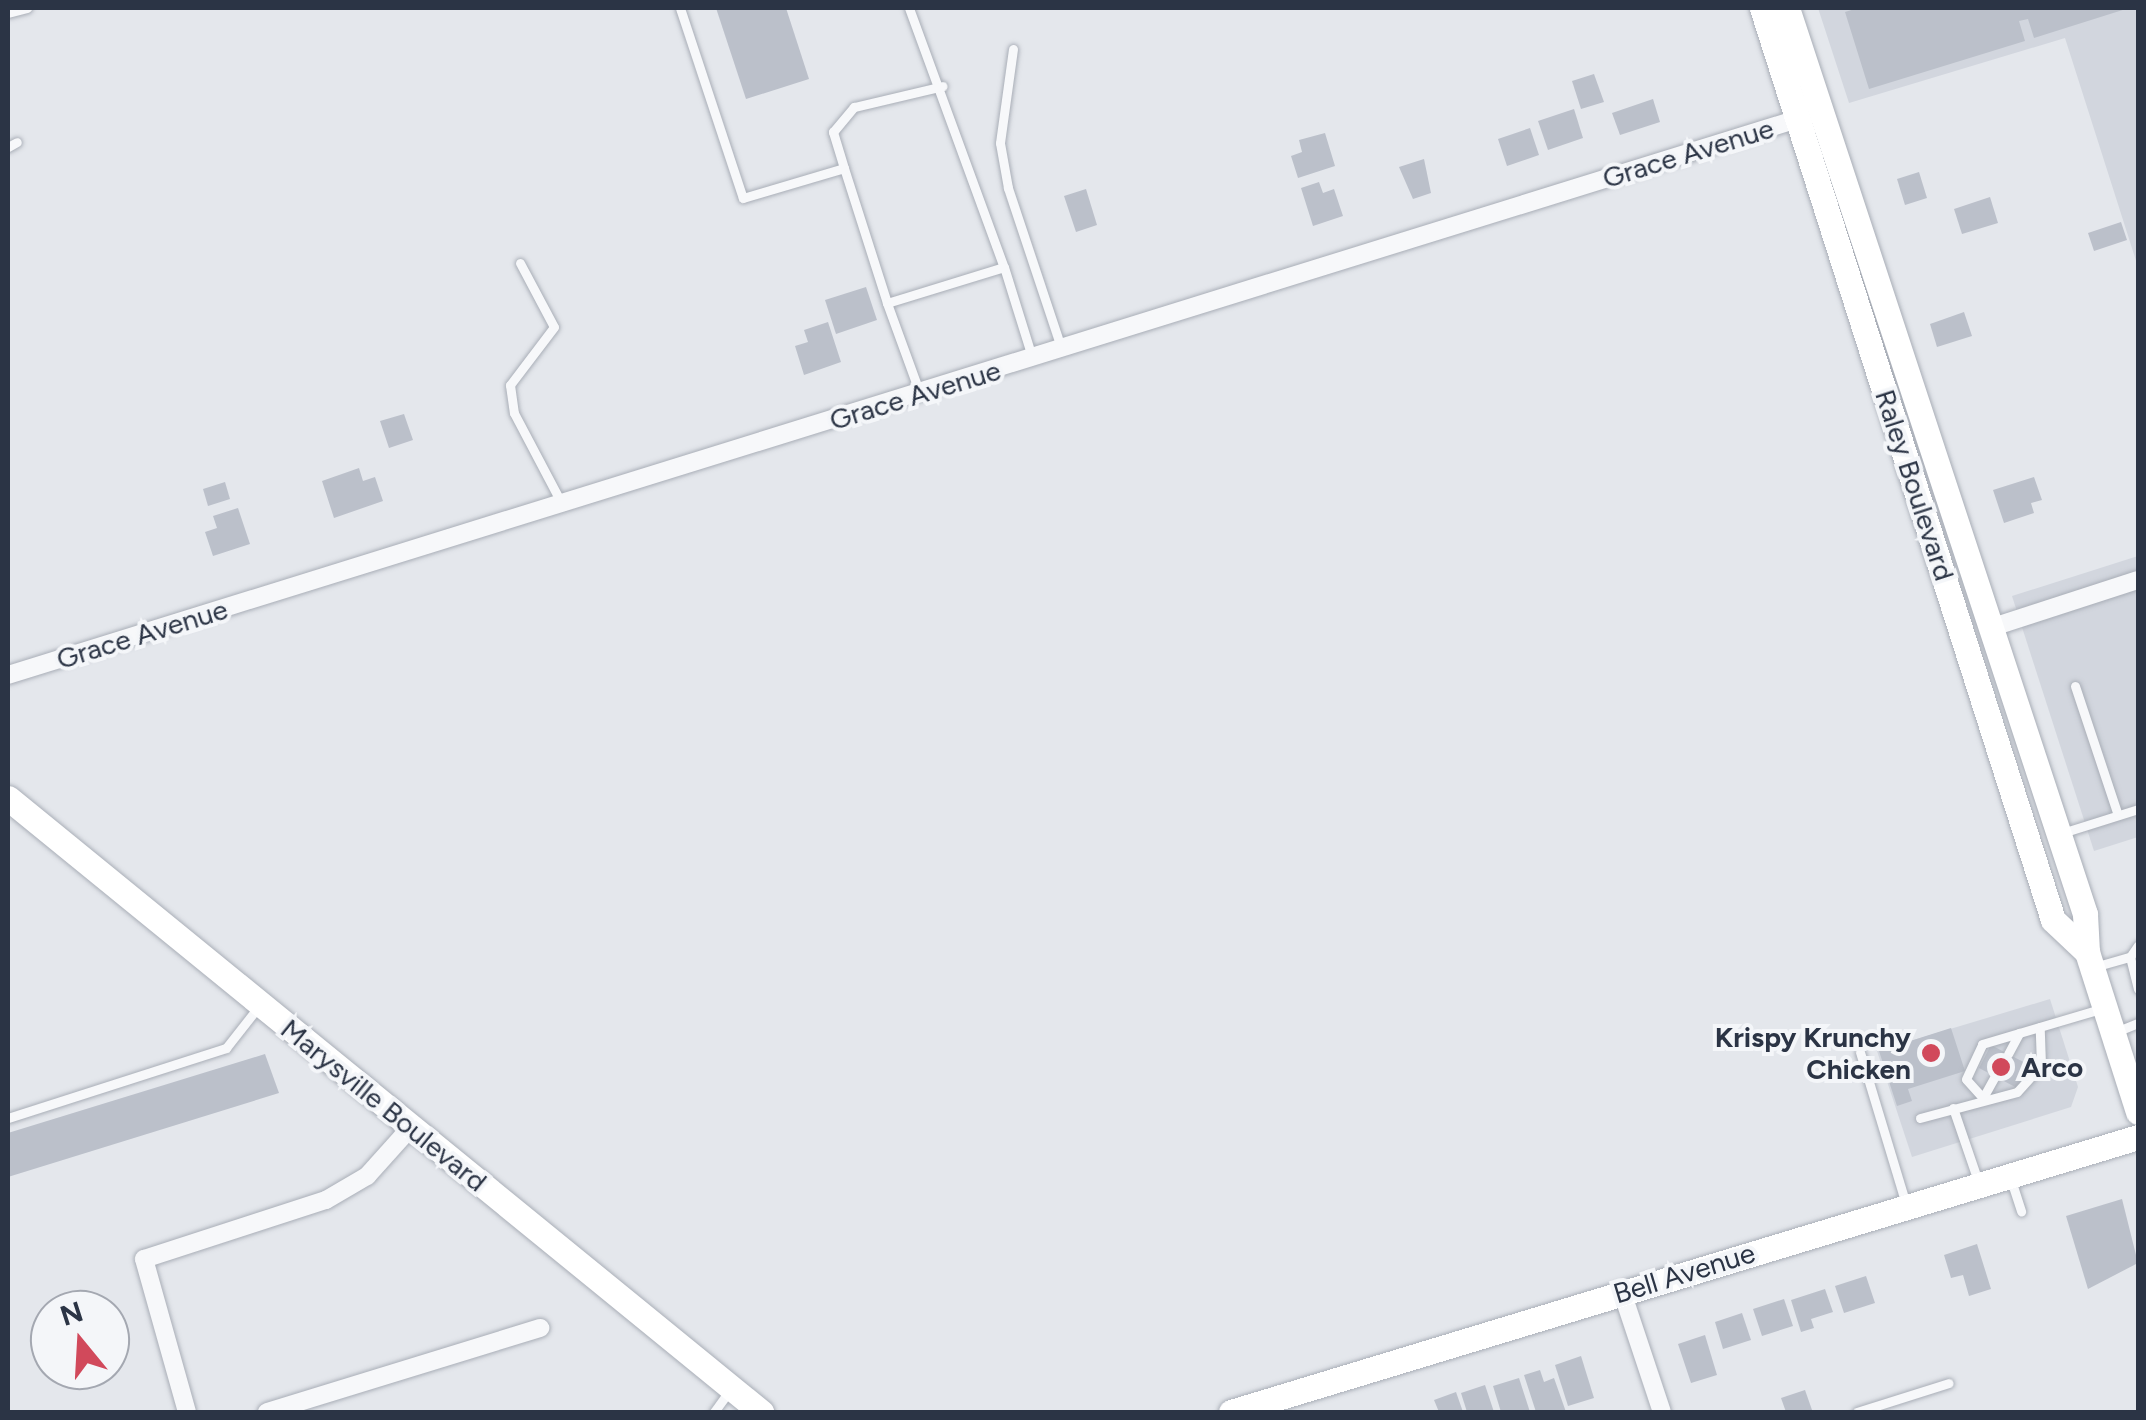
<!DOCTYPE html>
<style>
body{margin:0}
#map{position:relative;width:2146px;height:1420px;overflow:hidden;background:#e4e7ec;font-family:Figtree,sans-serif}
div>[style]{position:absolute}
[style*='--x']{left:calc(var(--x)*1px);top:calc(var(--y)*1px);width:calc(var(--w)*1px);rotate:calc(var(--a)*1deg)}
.built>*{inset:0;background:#d2d6de}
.building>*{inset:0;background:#bbc0ca}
.roads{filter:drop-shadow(0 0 2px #a9aeb7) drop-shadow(0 0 2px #a9aeb7)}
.lane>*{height:9px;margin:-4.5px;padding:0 4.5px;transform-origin:4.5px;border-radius:4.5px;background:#f7f8fa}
.street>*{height:18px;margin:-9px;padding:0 9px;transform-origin:9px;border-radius:9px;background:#f7f8fa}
.secondary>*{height:25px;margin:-12.5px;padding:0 12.5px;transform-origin:12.5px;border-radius:12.5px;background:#fff}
.dots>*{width:28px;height:28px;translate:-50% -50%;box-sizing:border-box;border:5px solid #f4f6f9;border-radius:50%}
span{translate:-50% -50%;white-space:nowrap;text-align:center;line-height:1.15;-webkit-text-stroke:8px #f4f6f9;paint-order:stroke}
.street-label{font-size:28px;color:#2b3445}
.poi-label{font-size:28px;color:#2b3445;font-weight:700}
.right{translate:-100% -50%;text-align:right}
.left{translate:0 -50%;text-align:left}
.frame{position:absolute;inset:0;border:10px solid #2b3445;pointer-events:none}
.north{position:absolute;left:30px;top:1290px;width:100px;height:100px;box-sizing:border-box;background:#f4f6f9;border:2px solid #a4a8b1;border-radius:50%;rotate:342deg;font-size:28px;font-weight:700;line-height:40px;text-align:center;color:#2b3445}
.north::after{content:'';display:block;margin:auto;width:35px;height:45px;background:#d1495b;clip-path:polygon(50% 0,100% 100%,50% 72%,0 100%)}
</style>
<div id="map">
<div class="built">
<i style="clip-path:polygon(1818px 8px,2138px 8px,2138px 267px,2065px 38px,1849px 103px)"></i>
<i style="clip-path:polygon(2138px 556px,2138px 837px,2094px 851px,2012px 596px)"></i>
<i style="clip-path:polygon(2050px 999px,2078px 1087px,2071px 1107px,1912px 1157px,1877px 1051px)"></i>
</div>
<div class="building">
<i style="clip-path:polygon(716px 8px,786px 8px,809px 79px,746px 99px)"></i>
<i style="clip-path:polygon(1858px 8px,2129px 8px,2034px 38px,2028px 19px,2019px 21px,2025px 41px,1869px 89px,1845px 12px)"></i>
<i style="clip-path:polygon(1594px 74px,1604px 102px,1581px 109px,1572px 81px)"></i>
<i style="clip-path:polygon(1653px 99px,1660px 122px,1620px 135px,1612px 113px)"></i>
<i style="clip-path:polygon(1574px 109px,1583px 138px,1548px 150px,1538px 121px)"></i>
<i style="clip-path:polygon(1530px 128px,1539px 155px,1507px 166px,1498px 139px)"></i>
<i style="clip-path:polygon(1325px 133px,1335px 166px,1298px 178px,1291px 156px,1302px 152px,1299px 140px)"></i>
<i style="clip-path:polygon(1424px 159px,1431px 193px,1413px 199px,1399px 167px)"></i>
<i style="clip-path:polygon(1919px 172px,1927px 198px,1905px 205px,1897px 179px)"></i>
<i style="clip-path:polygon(1319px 182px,1323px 193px,1334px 189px,1343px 216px,1313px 226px,1301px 188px)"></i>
<i style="clip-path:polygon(1086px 189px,1097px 225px,1076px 232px,1064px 196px)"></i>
<i style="clip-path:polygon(1990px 197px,1998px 223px,1962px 234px,1954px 209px)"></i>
<i style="clip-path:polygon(2121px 222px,2127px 240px,2094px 251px,2088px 233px)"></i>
<i style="clip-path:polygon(866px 287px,877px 320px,836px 334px,825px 300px)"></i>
<i style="clip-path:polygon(1964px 312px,1972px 336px,1937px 347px,1930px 324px)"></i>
<i style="clip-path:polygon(828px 322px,841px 362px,804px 375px,795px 346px,808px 342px,804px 330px)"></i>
<i style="clip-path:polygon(404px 414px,413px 440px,389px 448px,380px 421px)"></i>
<i style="clip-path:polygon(359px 468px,363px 481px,375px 477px,383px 501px,334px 518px,322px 481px)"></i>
<i style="clip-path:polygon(2034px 477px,2042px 500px,2031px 503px,2034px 513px,2004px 523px,1993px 490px)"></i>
<i style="clip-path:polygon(225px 482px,230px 499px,208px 506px,203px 489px)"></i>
<i style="clip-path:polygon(238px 508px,250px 544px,213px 556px,205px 532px,217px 528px,213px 516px)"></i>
<i style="clip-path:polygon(1951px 1028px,1965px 1071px,1908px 1089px,1912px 1101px,1897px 1106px,1879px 1051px)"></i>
<i style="clip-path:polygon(1991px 1045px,2031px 1066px,2019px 1089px,1979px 1068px)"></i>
<i style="clip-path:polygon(265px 1054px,279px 1093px,8px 1177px,8px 1133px)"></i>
<i style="clip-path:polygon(2122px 1199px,2138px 1263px,2088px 1289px,2066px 1216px)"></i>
<i style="clip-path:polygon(1977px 1244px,1991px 1289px,1969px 1296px,1963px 1275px,1951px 1278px,1944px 1255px)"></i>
<i style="clip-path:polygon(1866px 1276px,1875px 1303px,1844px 1313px,1835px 1286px)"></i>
<i style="clip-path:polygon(1825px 1289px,1833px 1312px,1811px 1319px,1814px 1328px,1801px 1332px,1791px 1300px)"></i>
<i style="clip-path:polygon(1784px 1299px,1793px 1326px,1762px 1336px,1753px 1309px)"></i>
<i style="clip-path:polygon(1742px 1313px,1751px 1340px,1723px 1349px,1715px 1322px)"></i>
<i style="clip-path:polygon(1705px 1335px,1717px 1375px,1691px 1383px,1678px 1344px)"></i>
<i style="clip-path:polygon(1581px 1356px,1594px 1398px,1568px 1406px,1555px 1365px)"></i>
<i style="clip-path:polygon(1540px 1370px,1544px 1382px,1554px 1378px,1566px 1412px,1536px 1412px,1524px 1375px)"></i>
<i style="clip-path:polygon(1519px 1378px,1530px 1412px,1501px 1412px,1493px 1386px)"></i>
<i style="clip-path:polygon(1485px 1385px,1494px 1412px,1467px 1412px,1461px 1393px)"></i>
<i style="clip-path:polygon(1805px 1390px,1812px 1410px,1786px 1412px,1781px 1398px)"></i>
<i style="clip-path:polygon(1456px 1392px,1463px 1412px,1439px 1412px,1434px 1400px)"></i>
</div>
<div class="roads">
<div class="lane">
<i style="--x:680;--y:8;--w:200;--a:71.7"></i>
<i style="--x:743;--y:198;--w:105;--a:-16.5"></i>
<i style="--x:844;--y:168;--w:142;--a:72.3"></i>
<i style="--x:909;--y:8;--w:276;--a:69.9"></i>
<i style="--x:8;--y:13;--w:20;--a:-15"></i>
<i style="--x:1013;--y:49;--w:95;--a:97.9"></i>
<i style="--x:1000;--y:143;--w:46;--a:79.9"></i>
<i style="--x:1008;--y:188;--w:168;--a:71.6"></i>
<i style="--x:8;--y:147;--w:10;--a:-29"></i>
<i style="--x:844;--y:168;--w:38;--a:-107"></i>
<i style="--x:833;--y:132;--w:33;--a:-50"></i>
<i style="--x:854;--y:107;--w:91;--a:-13.3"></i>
<i style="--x:520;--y:263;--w:72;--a:62"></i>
<i style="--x:554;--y:327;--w:73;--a:127.2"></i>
<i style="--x:510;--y:385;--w:28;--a:82"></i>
<i style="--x:514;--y:413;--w:101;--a:62.2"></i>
<i style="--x:919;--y:391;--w:94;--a:-110"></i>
<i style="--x:887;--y:303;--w:122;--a:-17.1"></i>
<i style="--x:1004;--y:267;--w:94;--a:72.7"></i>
<i style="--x:2075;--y:686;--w:136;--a:71.6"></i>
<i style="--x:2062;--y:833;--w:80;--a:-17.5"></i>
<i style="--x:2130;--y:957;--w:33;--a:76"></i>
<i style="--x:2094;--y:967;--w:37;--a:-16"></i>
<i style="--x:2130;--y:957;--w:14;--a:-56"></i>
<i style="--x:2118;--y:1031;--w:22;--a:-22"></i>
<i style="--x:1860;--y:1052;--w:159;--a:73.2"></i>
<i style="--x:2008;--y:1054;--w:24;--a:-62"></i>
<i style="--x:1995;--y:1076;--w:25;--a:119"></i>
<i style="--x:1983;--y:1098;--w:25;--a:-132"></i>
<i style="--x:1966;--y:1079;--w:38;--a:-65"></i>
<i style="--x:1982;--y:1044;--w:123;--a:-16.5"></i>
<i style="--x:1953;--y:1108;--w:77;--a:71.1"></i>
<i style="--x:8;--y:1118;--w:229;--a:-17.8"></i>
<i style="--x:226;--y:1048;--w:53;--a:-51.8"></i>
<i style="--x:1920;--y:1118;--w:100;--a:-15"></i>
<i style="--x:2017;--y:1092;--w:36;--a:-48"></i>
<i style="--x:2041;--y:1065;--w:38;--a:-92"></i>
<i style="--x:2011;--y:1180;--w:33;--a:72"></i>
<i style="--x:714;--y:1412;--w:27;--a:-54"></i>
<i style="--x:1857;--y:1412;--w:96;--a:-17.5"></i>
</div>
<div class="street">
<i style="--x:1993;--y:627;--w:152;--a:-18"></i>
<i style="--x:8;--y:675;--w:1884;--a:-17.26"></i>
<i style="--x:1622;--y:1292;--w:126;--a:71.6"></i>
<i style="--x:187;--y:1412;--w:159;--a:-105.7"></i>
<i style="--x:144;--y:1259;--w:191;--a:-18"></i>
<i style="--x:326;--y:1200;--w:48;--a:-30.3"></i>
<i style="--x:367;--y:1176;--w:66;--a:-48.1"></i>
<i style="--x:267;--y:1412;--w:286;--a:-17.1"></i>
</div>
<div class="secondary">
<i style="--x:1762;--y:8;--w:957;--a:72.3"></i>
<i style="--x:2053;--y:920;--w:47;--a:43.3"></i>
<i style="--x:1787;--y:8;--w:954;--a:71.79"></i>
<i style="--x:2085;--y:914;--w:38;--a:87"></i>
<i style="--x:2087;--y:952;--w:168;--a:72.3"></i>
<i style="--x:8;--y:798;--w:972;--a:39.19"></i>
<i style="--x:1231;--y:1412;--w:948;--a:-16.87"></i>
</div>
</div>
<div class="dots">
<i style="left:1931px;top:1053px;background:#d1495b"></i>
<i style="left:2001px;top:1067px;background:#d1495b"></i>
</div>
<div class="street-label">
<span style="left:1688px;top:153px;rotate:-17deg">Grace Avenue</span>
<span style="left:915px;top:395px;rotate:-17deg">Grace Avenue</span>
<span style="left:1915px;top:485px;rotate:72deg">Raley Boulevard</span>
<span style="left:142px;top:634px;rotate:-17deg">Grace Avenue</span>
<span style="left:384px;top:1105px;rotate:39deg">Marysville Boulevard</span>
<span style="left:1684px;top:1273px;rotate:-17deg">Bell Avenue</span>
</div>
<div class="poi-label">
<span class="right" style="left:1911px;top:1053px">Krispy Krunchy<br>Chicken</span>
<span class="left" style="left:2021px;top:1067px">Arco</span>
</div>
<div class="frame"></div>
<div class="north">N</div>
</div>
